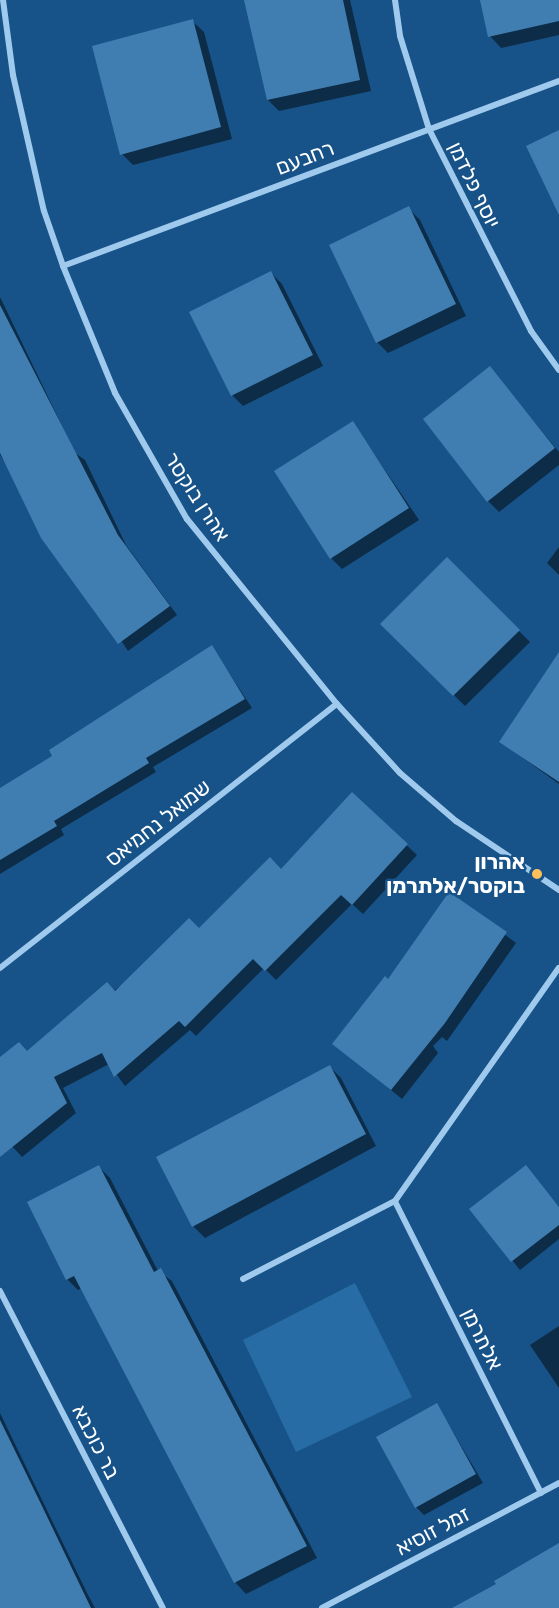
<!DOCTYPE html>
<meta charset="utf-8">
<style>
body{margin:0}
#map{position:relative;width:559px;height:1608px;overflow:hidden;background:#175388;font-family:Rubik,"Noto Sans Hebrew",sans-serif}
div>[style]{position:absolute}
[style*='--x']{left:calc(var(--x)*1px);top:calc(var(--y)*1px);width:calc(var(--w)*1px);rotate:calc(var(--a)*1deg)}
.green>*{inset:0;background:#276ca5}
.shadow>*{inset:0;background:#0007}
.building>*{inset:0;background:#407eb1}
.street>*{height:6px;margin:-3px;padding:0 3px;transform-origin:3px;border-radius:3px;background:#9fcaed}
.dots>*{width:16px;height:16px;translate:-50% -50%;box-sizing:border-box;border:3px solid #175388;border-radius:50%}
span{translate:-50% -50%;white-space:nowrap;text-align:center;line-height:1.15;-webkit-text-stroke:5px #175388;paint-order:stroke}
.street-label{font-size:21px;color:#fff}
.poi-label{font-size:21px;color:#fff;font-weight:700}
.right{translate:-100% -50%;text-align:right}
</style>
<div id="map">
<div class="green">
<i style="clip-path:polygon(355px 1283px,412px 1397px,296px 1452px,243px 1340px)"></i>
</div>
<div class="shadow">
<i style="clip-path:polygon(246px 0,350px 0,371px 91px,279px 111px,268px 100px)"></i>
<i style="clip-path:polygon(482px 0,559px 0,559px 35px,501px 48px,490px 36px)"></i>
<i style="clip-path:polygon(192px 21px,204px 32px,232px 139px,133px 165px,122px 154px)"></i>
<i style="clip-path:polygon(408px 208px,420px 220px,466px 316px,388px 353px,377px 342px)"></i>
<i style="clip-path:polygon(271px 273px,282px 284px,323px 366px,243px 406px,232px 395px)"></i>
<i style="clip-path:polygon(0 297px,75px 453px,85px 460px,126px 545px,177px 615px,128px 651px,0 455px)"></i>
<i style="clip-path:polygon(490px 368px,559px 452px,559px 465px,499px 512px,488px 501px)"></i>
<i style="clip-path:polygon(353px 423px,419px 520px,342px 569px,331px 558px)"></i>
<i style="clip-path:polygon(559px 547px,559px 575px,547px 563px)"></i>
<i style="clip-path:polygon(447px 559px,530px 642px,465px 706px,382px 624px)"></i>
<i style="clip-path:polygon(212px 647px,252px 708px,153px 767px,156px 772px,61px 829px,64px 835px,0 874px,0 789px,54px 757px)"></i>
<i style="clip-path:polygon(559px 669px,559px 784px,501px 742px)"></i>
<i style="clip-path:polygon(352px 794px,417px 855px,363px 914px,352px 904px,276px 980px,264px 968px,196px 1036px,190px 1030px,125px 1086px,109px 1064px,63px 1088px,76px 1113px,22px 1157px,0 1133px,0 1059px,28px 1052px,281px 871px)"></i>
<i style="clip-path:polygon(450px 894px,516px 943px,447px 1041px,442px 1037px,433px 1046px,438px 1053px,402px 1099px,334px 1043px,388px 981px)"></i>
<i style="clip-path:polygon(330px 1067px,341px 1078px,376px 1146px,205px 1238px,193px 1226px,158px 1158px)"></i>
<i style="clip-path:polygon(99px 1167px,110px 1178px,158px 1271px,172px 1281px,317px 1558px,246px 1594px,235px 1582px,82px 1288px,78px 1290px,67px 1279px)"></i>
<i style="clip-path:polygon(526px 1167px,559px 1207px,559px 1239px,520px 1270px,471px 1209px)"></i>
<i style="clip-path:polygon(559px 1326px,559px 1388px,530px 1345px)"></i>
<i style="clip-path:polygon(437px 1405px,483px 1483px,424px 1515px,416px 1507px)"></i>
<i style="clip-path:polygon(0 1413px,87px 1593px,95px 1608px,14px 1608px,0 1580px)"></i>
</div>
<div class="building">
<i style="clip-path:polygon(244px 0,343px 0,360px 80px,267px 100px)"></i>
<i style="clip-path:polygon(480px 0,559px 0,559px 21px,488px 37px)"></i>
<i style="clip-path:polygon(193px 19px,221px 127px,120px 155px,92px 46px)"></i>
<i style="clip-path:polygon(559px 130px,559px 215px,526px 146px)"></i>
<i style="clip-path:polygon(409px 206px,456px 304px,376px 343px,329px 245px)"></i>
<i style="clip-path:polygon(271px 271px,313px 355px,231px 396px,189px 312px)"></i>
<i style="clip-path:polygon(0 305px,118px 535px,170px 606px,118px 644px,41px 538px,0 453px)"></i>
<i style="clip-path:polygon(490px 366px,555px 448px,487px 502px,423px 419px)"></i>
<i style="clip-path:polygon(353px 421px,409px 508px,330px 559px,274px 471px)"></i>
<i style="clip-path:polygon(447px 557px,520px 630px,453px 696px,380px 624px)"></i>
<i style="clip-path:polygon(212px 645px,245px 699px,146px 758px,149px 763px,54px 821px,57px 826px,0 860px,0 788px,52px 756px,49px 750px)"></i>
<i style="clip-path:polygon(559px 652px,559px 782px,499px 742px)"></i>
<i style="clip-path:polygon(352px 792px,408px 844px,352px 905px,341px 895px,265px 971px,253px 959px,185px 1027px,179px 1021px,114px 1077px,102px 1053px,54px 1077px,67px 1103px,0 1157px,0 1057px,19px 1042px,27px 1051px,107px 982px,115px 991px,189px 918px,199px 928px,270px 857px,281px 869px)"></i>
<i style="clip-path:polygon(449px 892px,507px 932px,445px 1023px,391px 1090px,332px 1044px,385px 976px,388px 979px)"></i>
<i style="clip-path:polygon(330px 1065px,366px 1134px,192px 1227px,156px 1157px)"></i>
<i style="clip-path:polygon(99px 1165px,154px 1272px,161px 1268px,307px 1546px,234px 1583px,74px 1276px,66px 1280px,27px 1202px)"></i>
<i style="clip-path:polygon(526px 1165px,559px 1207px,559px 1225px,511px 1262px,469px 1209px)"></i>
<i style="clip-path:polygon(437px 1403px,476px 1474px,415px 1508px,376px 1437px)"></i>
<i style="clip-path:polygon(0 1420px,42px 1506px,91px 1608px,0 1608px)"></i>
<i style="clip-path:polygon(559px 1543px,559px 1608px,452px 1608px,496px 1584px,494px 1581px)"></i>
</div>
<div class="street">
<i style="--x:3;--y:0;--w:76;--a:82.4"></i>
<i style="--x:13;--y:75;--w:139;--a:77.2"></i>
<i style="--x:44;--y:211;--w:58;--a:70.9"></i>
<i style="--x:63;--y:266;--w:137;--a:67.7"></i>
<i style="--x:115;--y:393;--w:145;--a:60.3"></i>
<i style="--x:187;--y:519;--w:238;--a:51"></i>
<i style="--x:337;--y:704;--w:93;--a:47.6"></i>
<i style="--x:400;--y:773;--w:74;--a:40.6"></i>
<i style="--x:456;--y:821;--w:124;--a:33.8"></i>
<i style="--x:395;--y:0;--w:36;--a:82"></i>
<i style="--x:400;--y:36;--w:97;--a:72.7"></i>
<i style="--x:429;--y:129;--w:226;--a:63.2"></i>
<i style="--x:531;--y:331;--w:48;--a:54.3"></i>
<i style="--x:63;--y:266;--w:529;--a:-20.45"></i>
<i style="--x:0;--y:968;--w:428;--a:-38.1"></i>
<i style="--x:243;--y:1279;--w:171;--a:-27.2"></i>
<i style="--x:0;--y:1291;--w:356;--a:62.8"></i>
<i style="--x:541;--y:1493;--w:326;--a:-116.6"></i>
<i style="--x:395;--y:1201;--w:285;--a:-54.9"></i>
<i style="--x:322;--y:1608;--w:268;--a:-27.8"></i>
</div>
<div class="dots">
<i style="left:537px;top:874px;background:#ffc05b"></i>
</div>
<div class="street-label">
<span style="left:305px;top:158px;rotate:-21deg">רחבעם</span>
<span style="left:474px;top:185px;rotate:64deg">יוסף פלדמן</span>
<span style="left:197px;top:497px;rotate:57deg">אהרן בוקסר</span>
<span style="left:158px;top:823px;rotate:-38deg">שמואל נחמיאס</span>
<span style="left:482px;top:1339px;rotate:63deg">אלתרמן</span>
<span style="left:96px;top:1442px;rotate:63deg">בר כוכבא</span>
<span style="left:433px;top:1531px;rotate:-28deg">זמל זוסיא</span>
</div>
<div class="poi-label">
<span class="right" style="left:525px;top:874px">אהרון<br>בוקסר/אלתרמן</span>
</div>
</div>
